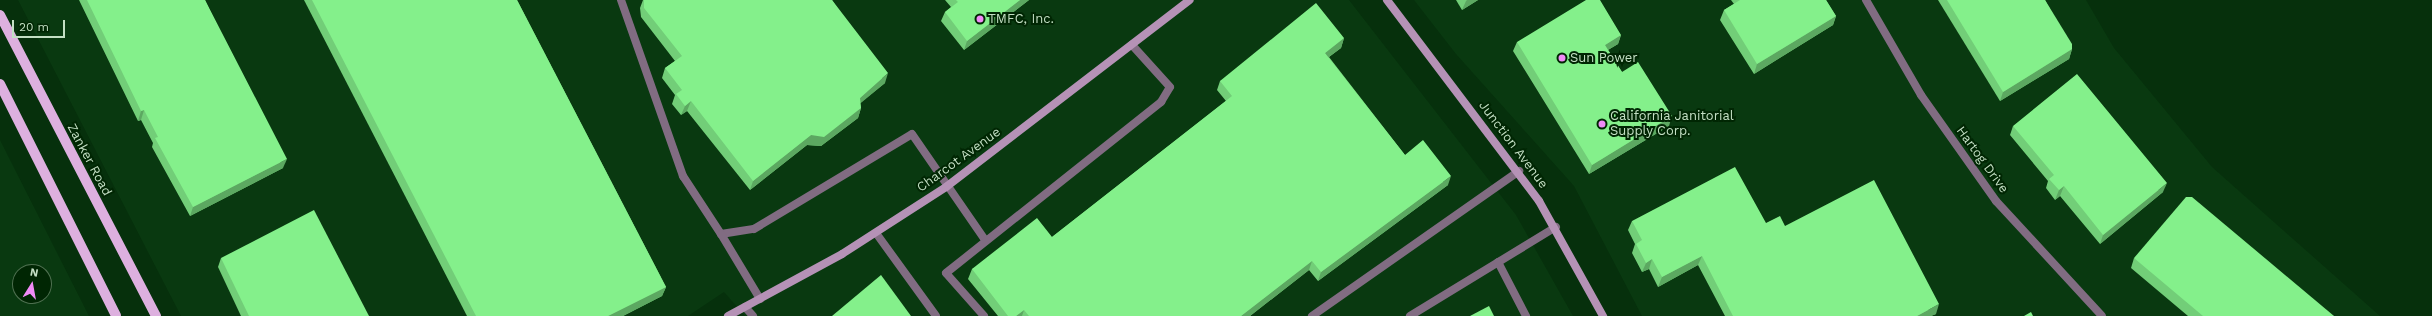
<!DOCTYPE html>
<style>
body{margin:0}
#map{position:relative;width:2432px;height:316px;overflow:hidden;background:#06300c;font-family:"Work Sans",sans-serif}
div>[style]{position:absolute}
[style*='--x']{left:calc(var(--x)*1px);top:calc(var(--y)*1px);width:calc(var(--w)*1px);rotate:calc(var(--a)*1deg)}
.built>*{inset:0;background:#093910}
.lane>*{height:8px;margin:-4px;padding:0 4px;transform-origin:4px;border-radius:4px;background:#816c82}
.street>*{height:8px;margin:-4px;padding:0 4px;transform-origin:4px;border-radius:4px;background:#816c82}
.secondary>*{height:8px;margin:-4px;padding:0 4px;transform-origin:4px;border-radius:4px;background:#b592b6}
.primary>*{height:10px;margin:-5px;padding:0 5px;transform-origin:5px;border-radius:5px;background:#ddb0df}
.wall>*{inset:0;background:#72ce78}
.shaded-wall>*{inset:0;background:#5ca861}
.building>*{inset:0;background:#84f08b}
.dots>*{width:11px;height:11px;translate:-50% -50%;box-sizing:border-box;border:2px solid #002603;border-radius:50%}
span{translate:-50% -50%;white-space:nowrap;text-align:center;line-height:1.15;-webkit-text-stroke:4px #002603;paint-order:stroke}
.poi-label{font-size:13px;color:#c3dfc4}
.left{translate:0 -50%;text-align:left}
.street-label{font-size:13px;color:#c3dfc4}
.north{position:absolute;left:12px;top:264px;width:40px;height:40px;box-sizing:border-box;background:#002603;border:1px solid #4e7050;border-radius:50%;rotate:11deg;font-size:11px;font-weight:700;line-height:16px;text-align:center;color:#c3dfc4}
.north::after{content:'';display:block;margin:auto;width:14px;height:18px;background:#f08bf6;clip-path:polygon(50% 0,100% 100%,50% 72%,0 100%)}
.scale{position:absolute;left:12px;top:20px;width:53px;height:18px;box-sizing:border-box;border:2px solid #c3dfc4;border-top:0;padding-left:5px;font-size:12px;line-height:14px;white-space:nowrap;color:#c3dfc4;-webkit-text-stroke:3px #002603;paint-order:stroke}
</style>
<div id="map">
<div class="built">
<i style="clip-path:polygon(18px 0,1349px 0,1516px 215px,1573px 316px,745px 316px,724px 292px,688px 316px,181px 316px)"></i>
<i style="clip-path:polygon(1414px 0,2086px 0,2114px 48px,2212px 167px,2380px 316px,1642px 316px,1574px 186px,1456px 54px)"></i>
<i style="clip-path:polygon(evenodd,0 140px,89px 316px,0 316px,0 140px,20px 272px,44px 272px,44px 296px,20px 296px,20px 272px)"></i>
</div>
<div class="lane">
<i style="--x:621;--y:0;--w:187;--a:70.6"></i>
<i style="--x:683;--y:176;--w:69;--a:56.8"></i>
<i style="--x:721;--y:234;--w:33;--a:-9"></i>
<i style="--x:754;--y:229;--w:184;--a:-31"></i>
<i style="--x:912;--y:134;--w:129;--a:55.4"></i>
<i style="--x:876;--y:233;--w:102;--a:54.1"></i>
<i style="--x:721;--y:234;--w:76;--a:59"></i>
<i style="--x:1498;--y:262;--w:61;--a:62.6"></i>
<i style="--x:745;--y:307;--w:12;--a:48"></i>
<i style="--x:984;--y:316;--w:57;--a:-131.5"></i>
<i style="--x:946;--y:273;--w:275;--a:-38.5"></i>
<i style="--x:1161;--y:102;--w:17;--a:-59"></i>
<i style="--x:1170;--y:87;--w:57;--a:-132.1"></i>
<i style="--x:1312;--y:316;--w:253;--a:-35"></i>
<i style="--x:1410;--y:316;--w:171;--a:-31.4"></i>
</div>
<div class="street">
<i style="--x:1866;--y:0;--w:110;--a:59.9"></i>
<i style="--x:1921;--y:95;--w:130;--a:54.7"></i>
<i style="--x:1996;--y:201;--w:156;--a:47.3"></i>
</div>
<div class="secondary">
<i style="--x:1387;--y:0;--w:252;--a:52.9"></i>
<i style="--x:1539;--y:201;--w:132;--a:60.9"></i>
<i style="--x:728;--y:316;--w:130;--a:-28.5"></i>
<i style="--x:842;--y:254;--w:124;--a:-32.8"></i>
<i style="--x:946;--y:187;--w:307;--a:-37.5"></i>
</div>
<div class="primary">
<i style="--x:0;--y:15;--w:339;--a:62.6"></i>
<i style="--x:0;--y:84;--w:259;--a:63.4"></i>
</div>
<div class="wall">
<i style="clip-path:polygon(79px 0,205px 0,283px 168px,190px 216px,152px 147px,153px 143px,141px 120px,138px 121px)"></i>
<i style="clip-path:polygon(304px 0,517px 0,666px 287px,662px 296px,623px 316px,467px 316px)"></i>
<i style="clip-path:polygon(643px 0,832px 0,885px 83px,860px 103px,861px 108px,858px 118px,821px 146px,807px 145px,750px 190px,687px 111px,681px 115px,672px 104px,675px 95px,662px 78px,665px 68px,675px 61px,641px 17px,640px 8px)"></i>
<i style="clip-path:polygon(945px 0,1029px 0,964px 50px,941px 21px,945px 12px,951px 7px)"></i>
<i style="clip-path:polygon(1456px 0,1478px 0,1462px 10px)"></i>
<i style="clip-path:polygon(1731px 0,1826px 0,1836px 16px,1833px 25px,1754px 74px,1720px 20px,1724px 10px,1734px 4px)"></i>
<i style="clip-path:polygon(1938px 0,2045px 0,2072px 49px,2069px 59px,2000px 101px)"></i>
<i style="clip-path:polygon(1621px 35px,1618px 44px,1608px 50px,1622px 72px,1669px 126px,1589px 174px,1513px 51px,1517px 42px)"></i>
<i style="clip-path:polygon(1344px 38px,1341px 48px,1329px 57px,1405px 155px,1448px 185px,1318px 281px,1309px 270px,1250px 316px,998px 316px,968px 279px,972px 269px,1052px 237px,1226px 101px,1217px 90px,1220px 81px)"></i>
<i style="clip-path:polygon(2013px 126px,2163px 192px,2100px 244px,2060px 196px,2055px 200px,2046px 188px,2048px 181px,2010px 135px)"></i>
<i style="clip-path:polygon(1632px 221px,1766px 223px,1785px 226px,1936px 314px,1931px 316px,1725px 316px,1698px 265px,1658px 287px,1649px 269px,1642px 272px,1632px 253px,1635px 244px,1628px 230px)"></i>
<i style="clip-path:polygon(221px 258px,369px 316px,241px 316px,218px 267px)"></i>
<i style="clip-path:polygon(2134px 258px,2334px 316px,2188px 316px,2131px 268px)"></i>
</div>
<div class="shaded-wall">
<i style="clip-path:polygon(1020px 0,1029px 0,964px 50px,967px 41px)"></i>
<i style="clip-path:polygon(1467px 0,1478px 0,1462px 10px,1466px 1px)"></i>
<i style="clip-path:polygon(1836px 16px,1833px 25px,1754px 74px,1757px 64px)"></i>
<i style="clip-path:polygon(1621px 35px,1618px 44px,1601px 54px,1605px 45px)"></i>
<i style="clip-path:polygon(1344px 38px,1341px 48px,1322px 62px,1325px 53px)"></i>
<i style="clip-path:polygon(2072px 49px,2069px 59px,2000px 101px,2003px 92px)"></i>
<i style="clip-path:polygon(888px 73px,885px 83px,856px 107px,860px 98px)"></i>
<i style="clip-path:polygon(691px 101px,687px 111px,681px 115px,685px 106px)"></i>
<i style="clip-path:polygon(861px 108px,858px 118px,821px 146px,807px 145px,750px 190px,753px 181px,811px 135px)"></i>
<i style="clip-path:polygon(144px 110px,141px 120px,138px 121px,141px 111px)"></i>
<i style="clip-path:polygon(1672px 116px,1669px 126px,1589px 174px,1592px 165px)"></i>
<i style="clip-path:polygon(287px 159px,283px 168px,190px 216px,193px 207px)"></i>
<i style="clip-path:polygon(1451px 176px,1448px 185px,1318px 281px,1321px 272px)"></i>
<i style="clip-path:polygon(2167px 183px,2163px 192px,2100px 244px,2103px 235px)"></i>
<i style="clip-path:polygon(2064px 186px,2060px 196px,2055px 200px,2059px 190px)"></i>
<i style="clip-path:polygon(1702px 256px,1698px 265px,1658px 287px,1662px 277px)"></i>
<i style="clip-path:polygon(1652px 259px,1649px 269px,1642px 272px,1646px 263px)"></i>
<i style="clip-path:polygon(1312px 261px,1309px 270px,1250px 316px,1241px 316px)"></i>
<i style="clip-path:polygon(666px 287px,662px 296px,623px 316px,608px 316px)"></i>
<i style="clip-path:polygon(1939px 304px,1936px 314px,1931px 316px,1917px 316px)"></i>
<i style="clip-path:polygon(1024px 310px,1022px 316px,1016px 316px)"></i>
</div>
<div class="building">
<i style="clip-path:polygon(87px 0,205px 0,287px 159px,193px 207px,155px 138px,158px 137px,144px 110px,141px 111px)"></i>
<i style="clip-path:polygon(312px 0,517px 0,666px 287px,608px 316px,476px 316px)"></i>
<i style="clip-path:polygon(644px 0,832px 0,888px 73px,860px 98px,861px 108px,824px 137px,811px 135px,753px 181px,691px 101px,685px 106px,676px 94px,682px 90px,665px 68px,682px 56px,644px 8px)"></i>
<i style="clip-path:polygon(956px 0,1020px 0,967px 41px,945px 12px,958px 2px)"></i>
<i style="clip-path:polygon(1586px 0,1600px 0,1621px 35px,1605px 45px,1622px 72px,1638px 62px,1672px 116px,1592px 165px,1517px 42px)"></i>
<i style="clip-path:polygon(1740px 0,1826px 0,1836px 16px,1757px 64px,1724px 10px)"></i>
<i style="clip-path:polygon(1947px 0,2045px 0,2072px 44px,2072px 49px,2003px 92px)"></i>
<i style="clip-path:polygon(1316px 3px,1344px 38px,1325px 53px,1405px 155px,1423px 140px,1451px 176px,1321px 272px,1312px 261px,1241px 316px,1029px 316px,1024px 310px,1016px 316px,1008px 316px,972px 269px,1037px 218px,1052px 237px,1232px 96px,1220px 81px)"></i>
<i style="clip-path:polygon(2077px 74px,2167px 183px,2103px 235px,2064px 186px,2059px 190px,2049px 179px,2054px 175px,2013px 126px)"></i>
<i style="clip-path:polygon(1735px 167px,1766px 223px,1780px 216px,1785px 226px,1874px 180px,1939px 304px,1917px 316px,1733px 316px,1702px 256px,1662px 277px,1652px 259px,1646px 263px,1636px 244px,1642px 240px,1632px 221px)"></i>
<i style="clip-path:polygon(2186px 197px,2192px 197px,2334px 316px,2203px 316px,2134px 258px)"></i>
<i style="clip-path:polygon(314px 210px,369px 316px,249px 316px,221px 258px)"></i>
<i style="clip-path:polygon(881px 275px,911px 316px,832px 316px)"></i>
<i style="clip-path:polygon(1489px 306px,1494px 316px,1470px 316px)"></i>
<i style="clip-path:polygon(2031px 312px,2033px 316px,2024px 316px)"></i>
</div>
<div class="dots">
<i style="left:980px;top:19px;background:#f08bf6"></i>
<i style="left:1562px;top:58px;background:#f08bf6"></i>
<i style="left:1602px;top:124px;background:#f08bf6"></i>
</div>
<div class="poi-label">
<span class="left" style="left:988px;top:19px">TMFC, Inc.</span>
<span class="left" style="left:1570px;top:58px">Sun Power</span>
<span class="left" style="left:1610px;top:124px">California Janitorial<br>Supply Corp.</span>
</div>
<div class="street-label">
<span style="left:1513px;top:145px;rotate:53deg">Junction Avenue</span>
<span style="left:89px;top:160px;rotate:62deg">Zanker Road</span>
<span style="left:959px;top:160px;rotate:-36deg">Charcot Avenue</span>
<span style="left:1982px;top:160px;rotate:54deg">Hartog Drive</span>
</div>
<div class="north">N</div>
<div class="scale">20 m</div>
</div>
